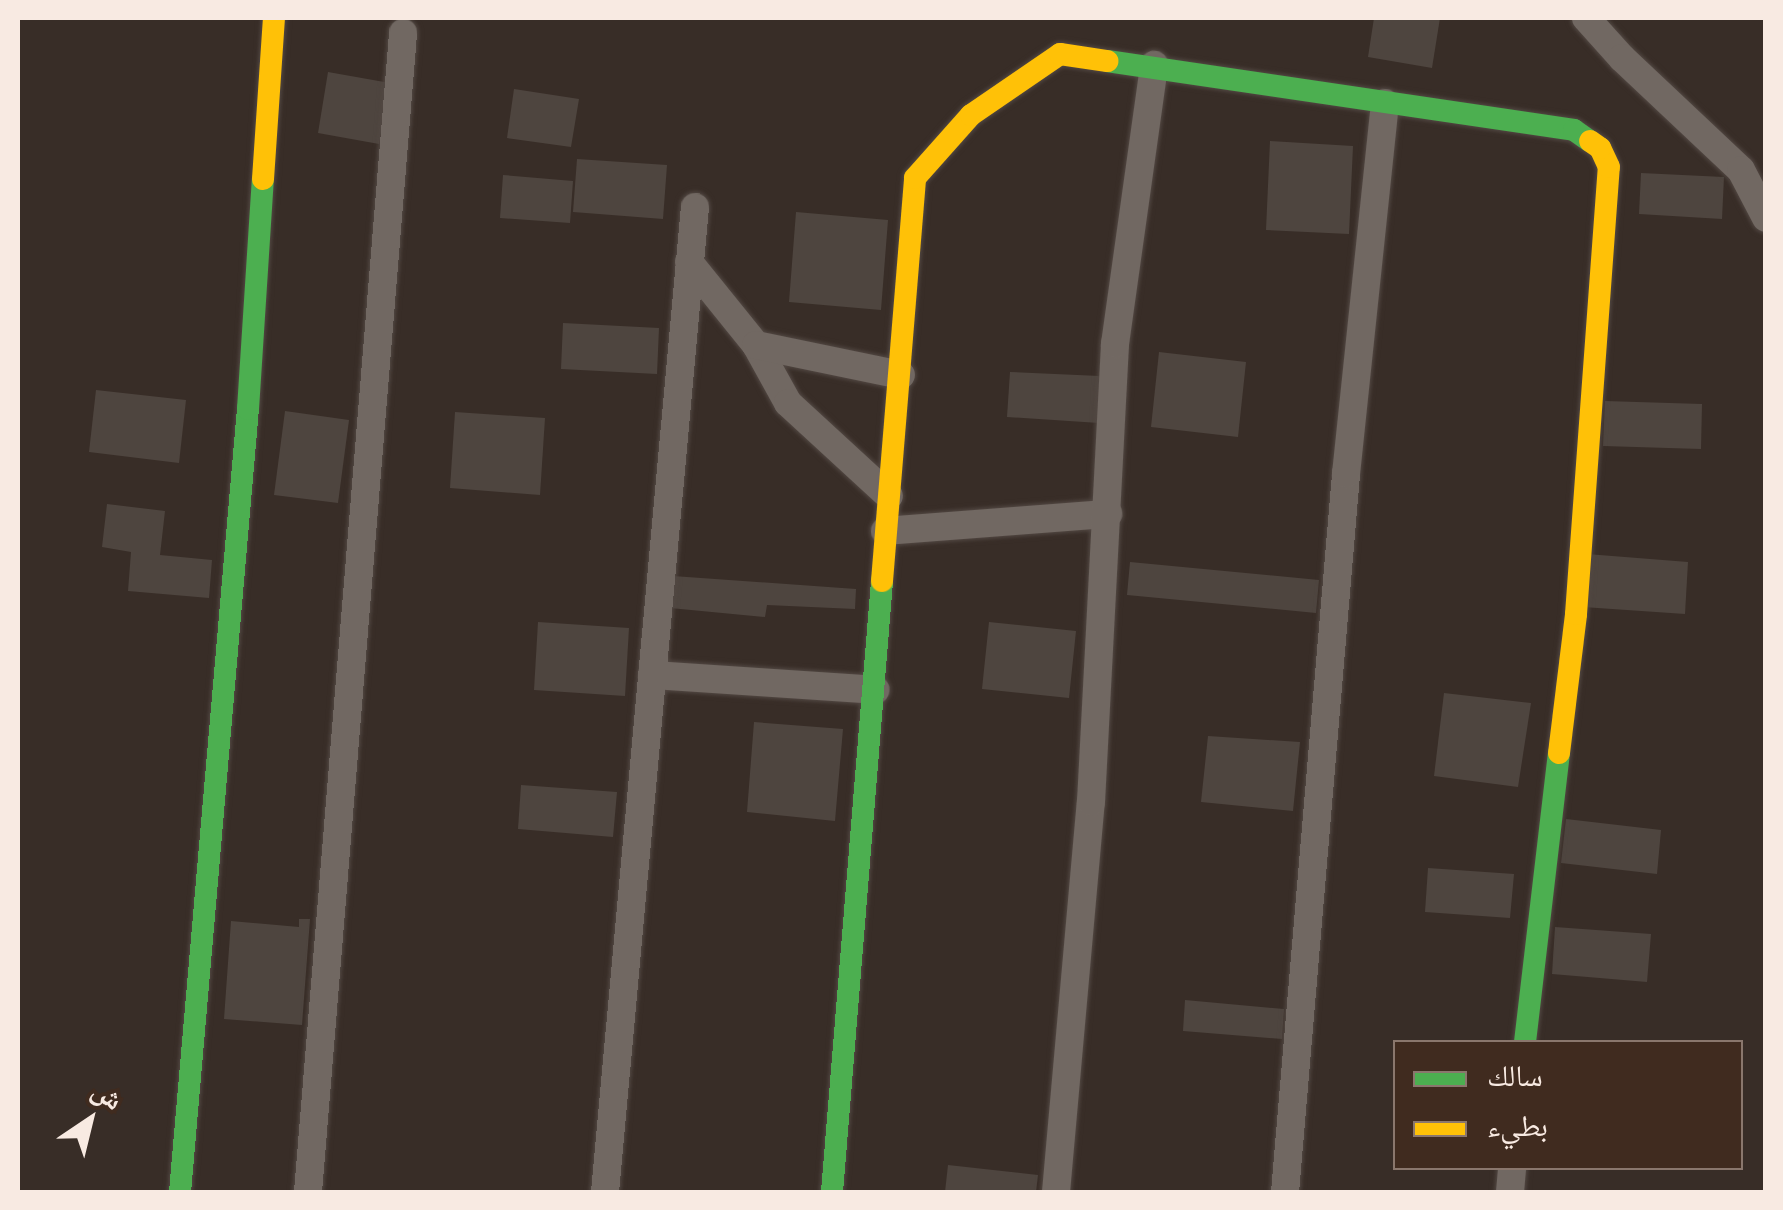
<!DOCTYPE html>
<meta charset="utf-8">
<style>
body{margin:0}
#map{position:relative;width:1783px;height:1210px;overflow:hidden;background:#382d27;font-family:"Roboto Condensed","Noto Naskh Arabic",sans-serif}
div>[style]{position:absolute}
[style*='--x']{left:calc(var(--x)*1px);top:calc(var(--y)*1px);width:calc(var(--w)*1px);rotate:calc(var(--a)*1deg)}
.building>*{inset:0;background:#4e453f}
.roads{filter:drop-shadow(0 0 2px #524843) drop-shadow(0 0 2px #524843)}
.street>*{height:28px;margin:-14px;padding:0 14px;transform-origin:14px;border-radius:14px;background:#716862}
.fast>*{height:22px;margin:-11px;padding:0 11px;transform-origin:11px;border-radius:11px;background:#4caf50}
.slow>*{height:22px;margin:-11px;padding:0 11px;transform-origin:11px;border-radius:11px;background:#ffc107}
span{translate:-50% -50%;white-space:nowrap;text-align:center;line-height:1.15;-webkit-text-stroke:10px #402b1f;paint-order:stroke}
.frame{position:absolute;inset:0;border:20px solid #f8eae2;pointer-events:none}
.legend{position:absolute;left:1393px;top:1040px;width:350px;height:130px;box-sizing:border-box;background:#402b1f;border:2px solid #8a776d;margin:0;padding:12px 18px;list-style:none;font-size:30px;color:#f8eae2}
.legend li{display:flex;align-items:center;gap:20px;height:50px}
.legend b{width:50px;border:2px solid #8a776d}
.north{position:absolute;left:40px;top:1070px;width:100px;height:100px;-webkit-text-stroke:8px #402b1f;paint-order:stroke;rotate:35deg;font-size:28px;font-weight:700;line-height:40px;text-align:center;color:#f8eae2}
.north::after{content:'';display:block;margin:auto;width:35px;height:45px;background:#f8eae2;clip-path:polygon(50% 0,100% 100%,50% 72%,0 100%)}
</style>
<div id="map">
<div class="building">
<i style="clip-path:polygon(1374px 18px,1440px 18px,1432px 68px,1368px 57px)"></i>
<i style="clip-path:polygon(328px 72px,390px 83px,379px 144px,318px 133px)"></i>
<i style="clip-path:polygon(514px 89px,579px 99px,571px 147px,507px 138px)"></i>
<i style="clip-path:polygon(1270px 141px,1353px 146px,1349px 234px,1266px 230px)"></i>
<i style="clip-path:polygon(577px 159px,667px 165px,663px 219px,573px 212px)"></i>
<i style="clip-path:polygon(1641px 173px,1724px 177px,1722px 219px,1639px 214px)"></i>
<i style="clip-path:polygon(503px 175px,573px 181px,570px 223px,500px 218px)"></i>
<i style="clip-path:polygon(796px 212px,888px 220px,881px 310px,789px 302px)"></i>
<i style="clip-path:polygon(563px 323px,659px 328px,657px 374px,561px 369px)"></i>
<i style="clip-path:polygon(1159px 352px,1246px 362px,1238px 437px,1151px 427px)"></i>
<i style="clip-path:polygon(1010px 372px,1100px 376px,1099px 423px,1007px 417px)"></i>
<i style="clip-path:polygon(96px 390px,186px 400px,179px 463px,89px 452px)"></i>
<i style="clip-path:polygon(1605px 401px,1702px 404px,1701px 449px,1603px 446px)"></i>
<i style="clip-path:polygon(285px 411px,349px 420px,338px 503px,274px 495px)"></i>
<i style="clip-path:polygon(455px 412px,545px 418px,540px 495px,450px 488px)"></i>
<i style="clip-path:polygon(107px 504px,165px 511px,160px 555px,212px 560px,209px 598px,128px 591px,131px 552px,102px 547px)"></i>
<i style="clip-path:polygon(1587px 554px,1688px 562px,1685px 614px,1583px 607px)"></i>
<i style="clip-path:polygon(1130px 562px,1319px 580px,1316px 613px,1127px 595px)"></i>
<i style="clip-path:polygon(673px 576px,856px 589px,855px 609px,767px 605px,765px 617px,670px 608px)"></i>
<i style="clip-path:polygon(538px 622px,629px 628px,625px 696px,534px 690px)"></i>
<i style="clip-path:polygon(989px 622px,1076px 631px,1069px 698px,982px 689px)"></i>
<i style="clip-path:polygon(1444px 693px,1531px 703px,1518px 787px,1434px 776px)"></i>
<i style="clip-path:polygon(754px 722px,843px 729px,835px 821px,747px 812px)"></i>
<i style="clip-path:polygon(1208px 736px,1300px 742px,1293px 811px,1201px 802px)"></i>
<i style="clip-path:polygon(521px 785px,617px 792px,613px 837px,518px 829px)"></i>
<i style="clip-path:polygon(1566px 819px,1661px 830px,1657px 874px,1561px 863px)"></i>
<i style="clip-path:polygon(1428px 868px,1514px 874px,1510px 918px,1425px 912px)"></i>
<i style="clip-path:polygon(299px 919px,310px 919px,302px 1025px,224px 1019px,231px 921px,299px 927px)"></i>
<i style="clip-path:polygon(1555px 927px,1651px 934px,1647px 982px,1552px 974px)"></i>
<i style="clip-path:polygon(1185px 1000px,1284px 1009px,1282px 1039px,1183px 1031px)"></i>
<i style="clip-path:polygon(948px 1165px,1038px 1175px,1036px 1192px,945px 1192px)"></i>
</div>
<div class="roads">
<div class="street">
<i style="--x:1586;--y:18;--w:54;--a:48"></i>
<i style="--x:1622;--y:58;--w:163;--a:43.3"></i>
<i style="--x:1741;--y:170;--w:54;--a:62.5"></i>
<i style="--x:689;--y:262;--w:107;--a:51.1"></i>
<i style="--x:756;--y:345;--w:66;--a:61.1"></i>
<i style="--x:788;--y:403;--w:137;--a:42.6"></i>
<i style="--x:756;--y:345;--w:148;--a:11.7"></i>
<i style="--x:885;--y:531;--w:224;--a:-4.4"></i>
<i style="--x:652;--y:675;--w:224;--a:3.8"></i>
<i style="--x:308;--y:1192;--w:1163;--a:-85.31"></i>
<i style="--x:605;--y:1192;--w:989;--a:-84.78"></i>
<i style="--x:1056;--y:1192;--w:392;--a:-84.9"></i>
<i style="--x:1091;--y:802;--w:459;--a:-87"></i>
<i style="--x:1115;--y:344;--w:282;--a:-82"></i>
<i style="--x:1285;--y:1192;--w:721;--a:-85.14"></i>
<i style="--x:1346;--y:474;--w:373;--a:-84"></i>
<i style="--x:1510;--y:1192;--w:24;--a:-85"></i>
</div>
<div class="fast">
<i style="--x:1107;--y:61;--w:472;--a:8.4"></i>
<i style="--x:1574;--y:130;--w:19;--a:35"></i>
<i style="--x:1525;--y:1042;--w:291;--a:-83.3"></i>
<i style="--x:180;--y:1192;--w:786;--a:-85.04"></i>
<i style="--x:248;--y:409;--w:230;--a:-86.3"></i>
<i style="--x:832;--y:1192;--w:613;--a:-85.32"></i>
</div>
<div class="slow">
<i style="--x:263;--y:179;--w:161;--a:-86.1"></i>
<i style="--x:882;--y:581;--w:404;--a:-85.3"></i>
<i style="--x:915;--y:178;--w:84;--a:-48.4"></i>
<i style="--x:971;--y:115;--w:108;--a:-34.4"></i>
<i style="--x:1060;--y:54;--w:48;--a:8.5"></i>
<i style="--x:1559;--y:753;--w:140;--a:-83"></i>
<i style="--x:1576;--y:614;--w:448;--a:-85.8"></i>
<i style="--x:1609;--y:167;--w:21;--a:-115"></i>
<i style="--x:1600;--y:148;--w:12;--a:-145"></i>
</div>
</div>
<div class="frame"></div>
<ul class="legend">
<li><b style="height:12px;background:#4caf50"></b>سالك</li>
<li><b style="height:12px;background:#ffc107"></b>بطيء</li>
</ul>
<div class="north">ش</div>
</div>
